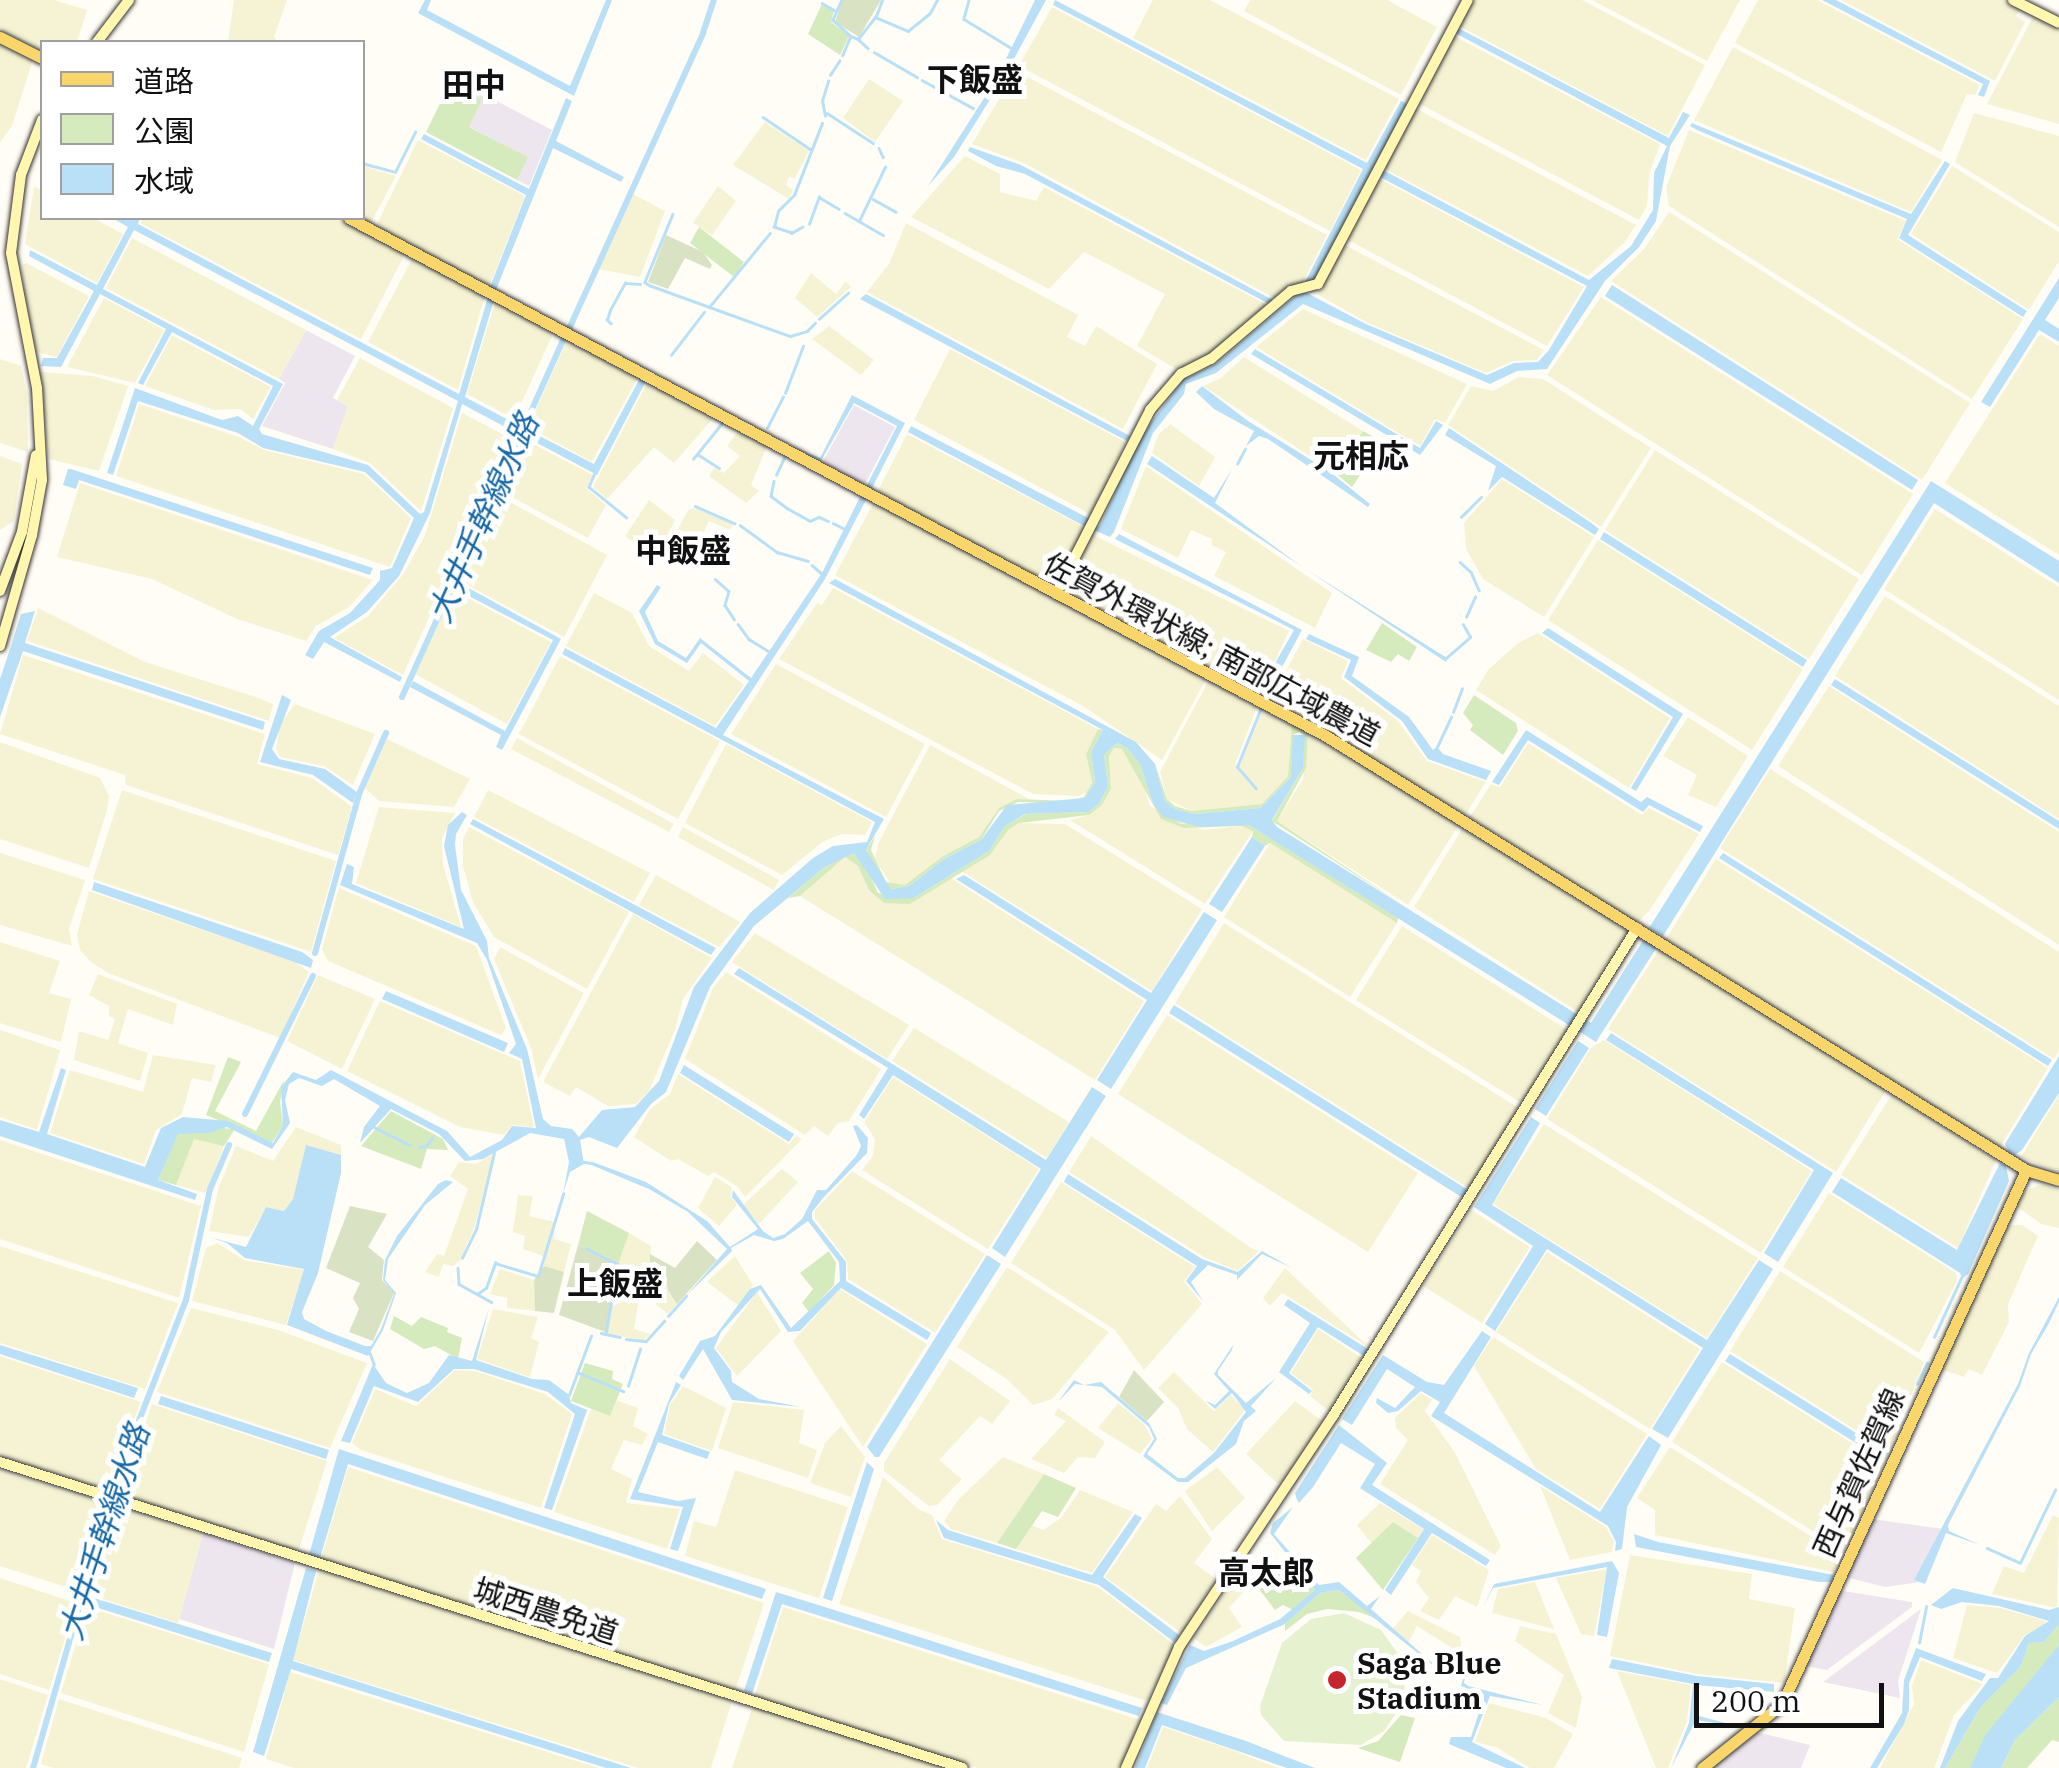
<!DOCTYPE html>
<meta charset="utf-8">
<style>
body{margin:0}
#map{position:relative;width:2059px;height:1768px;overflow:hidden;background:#fffdf5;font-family:"IBM Plex Serif","Noto Sans JP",serif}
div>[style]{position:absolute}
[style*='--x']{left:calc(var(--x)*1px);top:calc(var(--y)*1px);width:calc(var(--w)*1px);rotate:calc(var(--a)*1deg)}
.industrial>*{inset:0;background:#eee6ef}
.farmland>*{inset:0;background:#f6f3d4}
.green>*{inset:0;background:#d5ebbd}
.cemetery>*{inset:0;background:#d9e3c4}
.pitch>*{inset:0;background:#e6f2cf}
.water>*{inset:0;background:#b9e0f7}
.stream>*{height:2.5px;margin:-1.25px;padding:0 1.25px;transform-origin:1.25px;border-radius:1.25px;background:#b9e0f7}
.canal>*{height:6px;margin:-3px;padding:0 3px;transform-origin:3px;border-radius:3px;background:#b9e0f7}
.roads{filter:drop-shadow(0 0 2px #333) drop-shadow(0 0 2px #333)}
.secondary>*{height:10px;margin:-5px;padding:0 5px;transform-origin:5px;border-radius:5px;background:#fff6b0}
.primary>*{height:11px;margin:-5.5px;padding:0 5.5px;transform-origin:5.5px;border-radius:5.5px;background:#f9d66b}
.dots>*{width:28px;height:28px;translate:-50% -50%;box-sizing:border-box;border:5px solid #fff;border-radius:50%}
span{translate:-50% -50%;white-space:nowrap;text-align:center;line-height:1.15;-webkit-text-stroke:10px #fff;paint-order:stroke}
.street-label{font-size:30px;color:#111}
.poi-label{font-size:30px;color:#111;font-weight:700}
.left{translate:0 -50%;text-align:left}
.neighbourhood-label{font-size:32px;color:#111;font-weight:700}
.water-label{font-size:32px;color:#1768a6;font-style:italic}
.legend{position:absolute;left:40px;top:40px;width:325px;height:180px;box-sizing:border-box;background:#fff;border:2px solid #a0a0a0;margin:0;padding:12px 18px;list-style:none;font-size:30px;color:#111}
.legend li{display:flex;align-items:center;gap:20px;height:50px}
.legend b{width:50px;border:2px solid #a0a0a0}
.scale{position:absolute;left:1694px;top:1683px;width:190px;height:45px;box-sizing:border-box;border:5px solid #111;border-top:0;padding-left:12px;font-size:30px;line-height:35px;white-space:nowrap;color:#111;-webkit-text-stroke:8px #fff;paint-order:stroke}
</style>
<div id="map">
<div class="industrial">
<i style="clip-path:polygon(453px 78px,552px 130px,529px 186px,517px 180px,527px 157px,468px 126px,482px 100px,450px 83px)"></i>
<i style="clip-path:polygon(306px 330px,355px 356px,333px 398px,348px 406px,333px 449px,262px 426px,285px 383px,279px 379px)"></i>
<i style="clip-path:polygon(854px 405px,895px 427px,864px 486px,822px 463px)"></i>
<i style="clip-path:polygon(1871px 1519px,1944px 1529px,1920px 1582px,1885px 1587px,1845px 1577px)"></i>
<i style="clip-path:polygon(203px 1533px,295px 1563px,274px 1649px,179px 1619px)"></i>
<i style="clip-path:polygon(1843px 1591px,1912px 1602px,1912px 1607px,1827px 1670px,1805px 1666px,1837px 1594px)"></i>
<i style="clip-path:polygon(1921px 1609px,1898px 1681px,1900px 1698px,1823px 1682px)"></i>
<i style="clip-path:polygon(1756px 1732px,1810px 1745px,1801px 1768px,1708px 1768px)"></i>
</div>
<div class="farmland">
<i style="clip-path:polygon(0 0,54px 0,87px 10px,77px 42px,42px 42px,42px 52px,0 32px)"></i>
<i style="clip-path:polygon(234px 0,287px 0,274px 37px,279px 42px,228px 42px)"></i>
<i style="clip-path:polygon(1153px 0,1210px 0,1399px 99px,1366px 160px,1133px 38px)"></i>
<i style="clip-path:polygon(1250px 0,1387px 0,1437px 27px,1401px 95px,1244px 11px)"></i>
<i style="clip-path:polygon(1473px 0,1582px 0,1705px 65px,1668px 136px,1459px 26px)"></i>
<i style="clip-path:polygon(1592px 0,1740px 0,1707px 61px)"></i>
<i style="clip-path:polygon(1758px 0,1817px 0,1980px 85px,1975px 95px,1967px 94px,1941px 152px,1735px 43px)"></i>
<i style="clip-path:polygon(1841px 0,2005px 0,2021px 8px,2016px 16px,2025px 22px,1995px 81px)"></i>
<i style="clip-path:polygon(1052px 7px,1361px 170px,1330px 231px,1019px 66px)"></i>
<i style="clip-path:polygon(2034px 15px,2059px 29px,2059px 124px,1987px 104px)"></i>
<i style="clip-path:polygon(1454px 36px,1660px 144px,1649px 175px,1647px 206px,1639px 220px,1418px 103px)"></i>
<i style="clip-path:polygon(0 43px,33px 59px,12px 126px,0 142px)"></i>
<i style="clip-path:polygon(1733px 47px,1942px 160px,1911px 212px,1694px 120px)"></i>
<i style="clip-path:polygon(1016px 71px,1327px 235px,1302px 284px,1291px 286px,1276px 299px,1024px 163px,972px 144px)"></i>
<i style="clip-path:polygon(869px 79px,903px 101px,875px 142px,843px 118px)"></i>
<i style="clip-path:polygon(1415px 108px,1636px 225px,1624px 243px,1588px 276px,1383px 168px)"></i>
<i style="clip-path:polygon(1974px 113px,2059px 136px,2059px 227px,1955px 162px)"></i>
<i style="clip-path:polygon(765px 122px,809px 151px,795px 178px,789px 177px,786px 185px,793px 190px,789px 199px,733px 165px)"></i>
<i style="clip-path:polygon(1689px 130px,1906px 221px,1897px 239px,2023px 319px,1972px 399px,1669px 206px,1666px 187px)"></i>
<i style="clip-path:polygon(418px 140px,525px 196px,489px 287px,376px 226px)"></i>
<i style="clip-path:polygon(965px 156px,1000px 174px,1000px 192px,1036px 201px,1044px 187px,1269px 306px,1209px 355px,1178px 370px,1137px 346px,1165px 294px,1084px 252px,1049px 289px,911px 217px)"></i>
<i style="clip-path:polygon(363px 166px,396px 176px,370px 224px,358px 218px,362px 218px)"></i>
<i style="clip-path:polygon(1952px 166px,2059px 232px,2059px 261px,2029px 310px,1911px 234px)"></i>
<i style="clip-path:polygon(1378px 178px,1584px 287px,1547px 346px,1346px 239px)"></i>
<i style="clip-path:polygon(34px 186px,42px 191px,42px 218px,93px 218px,123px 234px,97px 283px,25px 244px)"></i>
<i style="clip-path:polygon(718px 186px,736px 201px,712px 235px,693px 223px)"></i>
<i style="clip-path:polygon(633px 194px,665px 211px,640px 277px,598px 269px)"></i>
<i style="clip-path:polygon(1669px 212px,1970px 403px,1922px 480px,1611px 281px,1644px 249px)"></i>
<i style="clip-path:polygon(143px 218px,337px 218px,405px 254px,361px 339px,140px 223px)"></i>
<i style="clip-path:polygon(906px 223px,1078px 315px,1067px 337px,1085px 346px,1096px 326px,1157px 364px,1123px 429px,867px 292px,889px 264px)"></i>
<i style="clip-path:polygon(132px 238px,306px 330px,279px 379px,106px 288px)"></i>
<i style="clip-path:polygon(1343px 244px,1544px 350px,1537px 360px,1513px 361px,1486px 373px,1368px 323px,1317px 294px)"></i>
<i style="clip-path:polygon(413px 257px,485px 295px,458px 390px,368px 342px)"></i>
<i style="clip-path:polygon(26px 263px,89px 296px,57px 357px,36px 352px,25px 299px,22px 265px)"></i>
<i style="clip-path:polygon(811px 273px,836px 294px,846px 281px,851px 287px,817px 317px,795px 298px)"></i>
<i style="clip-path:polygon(1601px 297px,1913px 494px,1862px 575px,1547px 375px)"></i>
<i style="clip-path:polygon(104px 298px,164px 330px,135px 383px,67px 367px)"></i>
<i style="clip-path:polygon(495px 302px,551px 331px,552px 336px,514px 419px,467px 394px)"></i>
<i style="clip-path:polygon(1303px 309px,1467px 384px,1445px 423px,1435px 419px,1420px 446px,1256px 347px)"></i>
<i style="clip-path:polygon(829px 326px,874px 360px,861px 375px,812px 339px)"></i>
<i style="clip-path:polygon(2040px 334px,2059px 346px,2059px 555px,1945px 483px)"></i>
<i style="clip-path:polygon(172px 335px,271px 387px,253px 419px,240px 409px,214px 410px,145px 386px)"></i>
<i style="clip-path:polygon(567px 340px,638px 377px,592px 462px,528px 427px)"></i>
<i style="clip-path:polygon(950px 349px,1125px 442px,1092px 515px,914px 420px)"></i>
<i style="clip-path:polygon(1244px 357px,1363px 431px,1334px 472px,1203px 386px,1221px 378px)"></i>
<i style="clip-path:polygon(360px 358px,453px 408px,421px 511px,370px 463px,333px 449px,348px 406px,337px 400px)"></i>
<i style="clip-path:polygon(0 359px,21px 366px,27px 394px,28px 452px,0 443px)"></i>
<i style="clip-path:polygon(40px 372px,93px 376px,128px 386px,99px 471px,49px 459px)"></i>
<i style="clip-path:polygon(1519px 377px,1543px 379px,1651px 448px,1601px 527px,1448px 425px,1471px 386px,1493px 391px)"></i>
<i style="clip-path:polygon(647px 383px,712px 417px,711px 421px,674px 463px,654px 447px,607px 499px,593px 487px)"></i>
<i style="clip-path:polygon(139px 404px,239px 437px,264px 450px,364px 474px,411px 518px,390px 567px,116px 476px)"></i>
<i style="clip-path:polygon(462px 413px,510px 438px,403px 675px,334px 638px,368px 616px,404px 573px,425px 535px)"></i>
<i style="clip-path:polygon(1170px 424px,1215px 457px,1199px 486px,1152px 453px,1158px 435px)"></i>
<i style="clip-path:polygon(738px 431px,767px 446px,751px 485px,759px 491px,746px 503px,709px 476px,714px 468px,724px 473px,740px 456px,727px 446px)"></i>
<i style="clip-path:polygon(907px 434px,1086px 528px,1055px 587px,877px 493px)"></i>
<i style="clip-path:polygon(523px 439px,593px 475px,586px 488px,606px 505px,588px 538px,499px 490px)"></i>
<i style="clip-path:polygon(1655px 450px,1859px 579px,1809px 659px,1605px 530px)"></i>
<i style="clip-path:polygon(0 456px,22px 464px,14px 521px,0 530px)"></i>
<i style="clip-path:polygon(1146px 466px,1332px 593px,1315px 628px,1214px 576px,1226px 552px,1212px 545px,1212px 539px,1191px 530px,1178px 558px,1121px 529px)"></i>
<i style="clip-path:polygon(1502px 479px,1594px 537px,1544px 617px,1483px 579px,1466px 549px,1464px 523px)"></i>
<i style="clip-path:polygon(80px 483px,373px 580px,349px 607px,316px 626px,306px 641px,237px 619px,152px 579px,57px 557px)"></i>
<i style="clip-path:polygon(497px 495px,607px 555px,564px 637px,458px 580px)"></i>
<i style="clip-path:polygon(649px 500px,675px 520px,656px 558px,625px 536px)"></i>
<i style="clip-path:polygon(874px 502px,1206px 679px,1162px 760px,1083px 706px,835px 575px)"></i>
<i style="clip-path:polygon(694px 508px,733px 524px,730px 530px,709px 521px,701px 538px,711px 544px,706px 554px,690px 546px,685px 556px,668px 548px,688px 510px)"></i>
<i style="clip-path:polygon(1935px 509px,2059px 587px,2059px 700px,1884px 589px)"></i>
<i style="clip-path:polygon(1091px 534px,1289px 631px,1259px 695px,1062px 591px)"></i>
<i style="clip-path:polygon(1598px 540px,1803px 669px,1752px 750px,1548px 620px)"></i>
<i style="clip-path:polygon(833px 588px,1098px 729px,1086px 754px,1092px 783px,1088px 792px,1078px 796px,1033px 794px,779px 659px,817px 603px,822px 605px)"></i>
<i style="clip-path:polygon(453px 590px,551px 642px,507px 724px,415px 674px)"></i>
<i style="clip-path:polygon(594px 593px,632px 613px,649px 646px,689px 671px,703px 653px,744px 685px,715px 726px,566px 646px)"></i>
<i style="clip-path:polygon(1885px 596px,2059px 706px,2059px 819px,1835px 676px)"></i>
<i style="clip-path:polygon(38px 608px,145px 662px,259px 698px,273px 704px,269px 721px,27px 641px)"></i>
<i style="clip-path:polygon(1538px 633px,1670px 718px,1629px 788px,1476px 690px,1488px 670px,1518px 643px)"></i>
<i style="clip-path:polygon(1303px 639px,1348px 661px,1341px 678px,1398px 721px,1427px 761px,1486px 782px,1465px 815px,1305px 719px,1308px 708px,1276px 690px)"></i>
<i style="clip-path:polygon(23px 655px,265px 734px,257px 764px,312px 778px,352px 807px,338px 855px,126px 785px,125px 775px,0 734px)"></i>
<i style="clip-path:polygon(560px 656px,720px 741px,678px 819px,519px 734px)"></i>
<i style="clip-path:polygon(776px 664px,925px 744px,886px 817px,731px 734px)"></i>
<i style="clip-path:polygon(1209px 680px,1257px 706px,1235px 765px,1239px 768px,1263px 709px,1292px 724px,1288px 776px,1262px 804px,1191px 811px,1167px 799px,1160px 772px)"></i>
<i style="clip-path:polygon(1829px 686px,2059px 832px,2059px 945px,1778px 766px)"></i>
<i style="clip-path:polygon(295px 704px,375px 734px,353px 785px,324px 766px,280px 757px,276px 749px,280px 724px)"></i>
<i style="clip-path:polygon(1688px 717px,1748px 756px,1716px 807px,1688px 795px,1697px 775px,1663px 756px)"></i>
<i style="clip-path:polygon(1308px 733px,1460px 823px,1408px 905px,1277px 821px,1303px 779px)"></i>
<i style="clip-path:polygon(517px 738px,674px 824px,669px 832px,511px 749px)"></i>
<i style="clip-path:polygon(387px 739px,470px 779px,454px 807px,379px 801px,365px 788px)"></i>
<i style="clip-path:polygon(0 742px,100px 778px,109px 796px,107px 810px,89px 868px,0 839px)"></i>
<i style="clip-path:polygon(1528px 743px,1642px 815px,1649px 808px,1699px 834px,1650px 910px,1637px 923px,1470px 817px,1491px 784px,1500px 787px)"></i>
<i style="clip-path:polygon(726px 744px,872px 822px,865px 835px,842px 834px,824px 841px,782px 875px,685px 823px)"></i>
<i style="clip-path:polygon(930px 745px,1031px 800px,1017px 799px,999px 808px,979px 837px,943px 856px,905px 885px,892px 886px,875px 859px,878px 844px)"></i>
<i style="clip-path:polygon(1114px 748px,1122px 749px,1142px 780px,1150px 806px,1203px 830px,1241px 826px,1253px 831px,1205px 904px,1070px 820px,1089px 815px,1102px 805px,1111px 789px,1109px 756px)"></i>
<i style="clip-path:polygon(1770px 769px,2059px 952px,2059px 1051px,2054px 1059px,1720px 848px)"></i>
<i style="clip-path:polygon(122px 790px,336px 861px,311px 952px,93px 879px)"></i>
<i style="clip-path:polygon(488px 790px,650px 873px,634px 902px,474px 817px)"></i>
<i style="clip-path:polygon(379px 807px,455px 813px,442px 838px,443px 864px,461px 927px,356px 883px)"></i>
<i style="clip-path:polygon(1019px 823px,1065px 824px,1202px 909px,1152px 991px,961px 871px,990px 855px,1009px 829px)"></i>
<i style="clip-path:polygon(1464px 826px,1632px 931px,1581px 1014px,1414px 907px)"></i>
<i style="clip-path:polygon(469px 827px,629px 912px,587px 989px,494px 937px,473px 902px,463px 866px,463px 839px)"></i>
<i style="clip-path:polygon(683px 827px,779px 880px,774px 890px,678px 837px)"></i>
<i style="clip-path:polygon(1270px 843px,1397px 923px,1350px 997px,1224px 917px)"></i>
<i style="clip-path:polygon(0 853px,85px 880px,69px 929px,72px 946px,0 925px)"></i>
<i style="clip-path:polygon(845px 857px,858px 866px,870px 890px,910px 904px,949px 877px,1144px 1001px,1095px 1080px,800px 896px)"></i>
<i style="clip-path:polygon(1716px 859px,2048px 1068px,2000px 1147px,1666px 939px)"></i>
<i style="clip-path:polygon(656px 875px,740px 922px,719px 947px,639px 905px)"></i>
<i style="clip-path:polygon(339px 888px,476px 946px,506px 1028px,501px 1035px,328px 961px,322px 949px)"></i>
<i style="clip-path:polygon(89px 891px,295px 962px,309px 972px,280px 1038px,108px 973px,91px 962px,80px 950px,77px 934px)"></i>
<i style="clip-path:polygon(633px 914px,712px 958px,683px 999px,675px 1030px,649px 1091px,636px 1104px,608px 1106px,576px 1087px,570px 1096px,543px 1082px)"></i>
<i style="clip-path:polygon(1224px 923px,1520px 1109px,1470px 1189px,1175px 1003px)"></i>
<i style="clip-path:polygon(1402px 926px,1569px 1031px,1523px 1104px,1356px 1000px)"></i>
<i style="clip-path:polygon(755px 933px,909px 1025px,887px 1059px,732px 962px)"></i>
<i style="clip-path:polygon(0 942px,60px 961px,49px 993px,71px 999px,61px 1042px,0 1023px)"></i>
<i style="clip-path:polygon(500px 947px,584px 993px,538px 1079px,531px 1048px,494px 959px)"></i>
<i style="clip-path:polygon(1660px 948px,1886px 1090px,1836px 1172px,1608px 1029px)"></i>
<i style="clip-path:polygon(726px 972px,881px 1069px,849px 1121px,838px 1123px,828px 1136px,814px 1126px,805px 1135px,685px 1059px,713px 988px)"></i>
<i style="clip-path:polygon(98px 974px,177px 1004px,173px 1025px,128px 1009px,118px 1043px,148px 1053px,140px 1081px,74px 1060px,79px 1031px,108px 1040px,115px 1019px,109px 1016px,109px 1006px,89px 995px)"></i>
<i style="clip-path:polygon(318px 975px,375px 999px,342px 1069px,287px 1041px)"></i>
<i style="clip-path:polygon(380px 1001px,520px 1061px,534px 1127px,512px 1125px,504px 1135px,460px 1127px,347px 1071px)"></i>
<i style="clip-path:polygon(1167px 1015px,1418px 1173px,1368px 1252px,1118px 1094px)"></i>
<i style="clip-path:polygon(914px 1028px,1069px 1122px,1047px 1158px,892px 1061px)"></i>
<i style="clip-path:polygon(0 1030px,60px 1050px,37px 1130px,0 1117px)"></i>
<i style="clip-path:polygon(1604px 1040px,1812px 1171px,1761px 1253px,1547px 1119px,1591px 1048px)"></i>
<i style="clip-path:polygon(153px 1055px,216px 1065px,211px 1082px,192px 1078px,182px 1114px,156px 1130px,144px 1164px,50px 1133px,70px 1070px,143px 1092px)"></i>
<i style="clip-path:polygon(678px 1074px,789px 1144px,796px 1136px,802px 1139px,745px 1197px,738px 1187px,714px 1172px,708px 1176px,678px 1159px,671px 1161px,634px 1137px,650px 1109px,670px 1094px)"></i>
<i style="clip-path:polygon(893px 1077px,1039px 1169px,988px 1249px,862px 1170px,873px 1156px,875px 1139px,864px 1122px)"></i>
<i style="clip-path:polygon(1892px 1094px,1996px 1160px,1958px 1248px,1841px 1175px)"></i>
<i style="clip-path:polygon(2059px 1095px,2059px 1173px,2021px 1157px)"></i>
<i style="clip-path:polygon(1544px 1124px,1758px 1258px,1707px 1338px,1493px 1204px)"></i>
<i style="clip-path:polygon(296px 1127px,341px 1145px,341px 1155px,306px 1146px,293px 1199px,284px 1211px,266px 1207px,249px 1237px,209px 1231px,219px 1186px,236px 1146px,273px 1161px)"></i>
<i style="clip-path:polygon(1091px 1136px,1251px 1248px,1259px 1251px,1238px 1271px,1204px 1257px,1069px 1172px)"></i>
<i style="clip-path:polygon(194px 1138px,224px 1146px,205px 1193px,176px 1185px)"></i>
<i style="clip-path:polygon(0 1140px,201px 1206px,179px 1298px,0 1239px)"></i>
<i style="clip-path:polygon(494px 1154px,474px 1228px,460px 1261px,453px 1266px,443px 1264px,439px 1277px,425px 1272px,437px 1254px,444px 1256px,468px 1189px,450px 1176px,459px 1162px,476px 1164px)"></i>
<i style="clip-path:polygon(782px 1169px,798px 1182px,759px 1224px,743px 1205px)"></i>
<i style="clip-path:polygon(852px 1171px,985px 1254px,935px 1333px,848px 1279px,847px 1261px,815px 1218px,815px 1210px)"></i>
<i style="clip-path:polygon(715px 1177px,732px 1187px,731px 1197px,737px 1205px,719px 1226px,698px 1208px)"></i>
<i style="clip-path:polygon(1061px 1182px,1195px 1267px,1184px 1281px,1202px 1304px,1144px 1370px,1115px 1330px,1011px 1263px)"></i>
<i style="clip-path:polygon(2043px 1184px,2059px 1190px,2059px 1228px,2041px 1224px,2016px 1206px,2026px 1190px)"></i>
<i style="clip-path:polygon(1829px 1193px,1956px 1273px,1957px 1281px,1919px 1353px,1783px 1267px)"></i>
<i style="clip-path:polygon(518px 1195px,533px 1196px,529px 1216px,555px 1222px,554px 1239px,571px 1244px,564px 1272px,544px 1266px,543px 1256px,523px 1249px,525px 1236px,513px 1232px)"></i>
<i style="clip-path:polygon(1471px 1210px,1530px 1247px,1482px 1323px,1423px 1286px)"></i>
<i style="clip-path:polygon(2009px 1225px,2022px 1225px,2038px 1236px,2008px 1304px,2009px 1322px,1982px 1375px,1969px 1369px,1964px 1377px,1940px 1369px)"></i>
<i style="clip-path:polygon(629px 1233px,651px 1246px,650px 1264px,666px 1275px,668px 1292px,677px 1304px,668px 1314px,641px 1292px,629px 1290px,627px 1297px,639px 1299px,634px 1329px,650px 1334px,643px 1341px,608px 1333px,619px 1262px)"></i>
<i style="clip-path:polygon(217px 1243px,244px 1260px,304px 1270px,286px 1325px,192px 1301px,206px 1248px)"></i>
<i style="clip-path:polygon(0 1246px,178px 1303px,145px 1389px,0 1343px)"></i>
<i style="clip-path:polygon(1547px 1252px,1700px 1349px,1650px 1429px,1496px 1332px)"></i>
<i style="clip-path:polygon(735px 1256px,753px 1285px,739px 1306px,707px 1282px)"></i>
<i style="clip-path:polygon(1007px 1267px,1109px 1332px,1052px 1399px,1033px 1405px,1007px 1379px,957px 1347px)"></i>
<i style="clip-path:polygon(1285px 1268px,1370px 1348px,1282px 1293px,1270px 1306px,1263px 1298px)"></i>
<i style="clip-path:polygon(500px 1269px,534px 1280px,535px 1311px,507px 1308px,507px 1298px,490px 1294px)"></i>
<i style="clip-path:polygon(1780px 1271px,1924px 1362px,1889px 1451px,1730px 1351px)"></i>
<i style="clip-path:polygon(840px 1289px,927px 1344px,863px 1447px,793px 1341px)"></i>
<i style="clip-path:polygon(757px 1292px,781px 1331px,737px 1376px,716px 1348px)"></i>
<i style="clip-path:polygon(191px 1308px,278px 1330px,367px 1363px,330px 1448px,157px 1392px)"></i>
<i style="clip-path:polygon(493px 1309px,538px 1317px,531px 1338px,539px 1342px,530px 1377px,477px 1359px)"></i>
<i style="clip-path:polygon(1318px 1329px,1363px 1359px,1330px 1412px,1310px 1396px,1313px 1390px,1291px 1373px)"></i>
<i style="clip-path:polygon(1493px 1337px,1647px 1434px,1600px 1509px,1536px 1469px,1474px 1366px)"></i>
<i style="clip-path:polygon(0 1356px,141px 1402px,106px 1491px,0 1459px)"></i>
<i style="clip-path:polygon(950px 1359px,1010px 1401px,992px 1424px,980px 1416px,939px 1460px,962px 1479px,937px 1505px,929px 1506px,884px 1471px,884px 1463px)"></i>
<i style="clip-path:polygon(1722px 1362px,1884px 1463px,1844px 1551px,1672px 1442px)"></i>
<i style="clip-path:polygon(455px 1370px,475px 1371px,545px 1394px,572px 1414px,541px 1508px,361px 1450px,352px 1443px,375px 1389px,416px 1406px)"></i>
<i style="clip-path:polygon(1174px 1372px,1214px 1411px,1231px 1395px,1245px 1410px,1213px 1452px,1187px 1429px,1178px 1408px,1158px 1388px)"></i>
<i style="clip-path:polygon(683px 1386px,726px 1408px,712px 1451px,664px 1434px,670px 1405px)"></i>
<i style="clip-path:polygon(1421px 1393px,1432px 1400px,1425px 1411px,1454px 1451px,1501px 1546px,1495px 1555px,1380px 1484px,1408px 1440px,1396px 1428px,1395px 1418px)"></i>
<i style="clip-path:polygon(616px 1400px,638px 1408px,633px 1426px,648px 1434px,642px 1445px,624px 1440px,611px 1469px,632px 1479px,626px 1503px,680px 1509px,667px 1549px,554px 1512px,591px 1409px,610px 1416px)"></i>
<i style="clip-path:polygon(1295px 1401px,1324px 1422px,1287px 1480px,1277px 1483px,1246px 1454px)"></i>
<i style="clip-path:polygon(733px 1402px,804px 1410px,799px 1443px,817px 1450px,808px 1478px,718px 1448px)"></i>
<i style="clip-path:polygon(1118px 1403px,1144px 1424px,1152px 1439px,1140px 1454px,1098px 1428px)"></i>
<i style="clip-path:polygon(152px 1404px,327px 1461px,299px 1549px,290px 1551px,120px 1498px)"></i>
<i style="clip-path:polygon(1058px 1408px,1105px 1442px,1095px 1458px,1078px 1457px,1064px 1473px,1031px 1459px,1066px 1421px,1054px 1415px)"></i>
<i style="clip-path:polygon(841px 1426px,865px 1457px,851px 1497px,810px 1483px,825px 1443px)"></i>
<i style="clip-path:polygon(1670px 1447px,1842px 1556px,1834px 1572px,1655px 1535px,1655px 1510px,1637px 1498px)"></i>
<i style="clip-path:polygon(1003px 1457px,1044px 1474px,997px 1543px,951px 1529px,944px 1521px,958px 1500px)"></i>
<i style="clip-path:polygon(348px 1467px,764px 1603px,735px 1691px,320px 1562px)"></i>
<i style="clip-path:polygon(1217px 1467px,1245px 1498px,1212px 1531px,1185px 1491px)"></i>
<i style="clip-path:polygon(0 1470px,103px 1501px,79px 1591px,0 1566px)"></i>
<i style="clip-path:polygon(735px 1470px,848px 1507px,819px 1598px,685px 1556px,694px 1521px,716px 1527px)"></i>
<i style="clip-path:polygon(883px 1477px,918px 1509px,932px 1515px,942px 1539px,1098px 1587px,1175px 1645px,1147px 1701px,839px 1604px)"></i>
<i style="clip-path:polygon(1540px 1486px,1606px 1527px,1614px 1541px,1612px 1552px,1570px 1560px)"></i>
<i style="clip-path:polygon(1080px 1490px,1133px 1512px,1092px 1573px,1016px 1549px,1031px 1525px,1043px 1530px,1061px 1518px)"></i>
<i style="clip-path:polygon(1180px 1496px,1212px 1539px,1194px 1563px,1219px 1581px,1182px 1633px,1105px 1577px,1156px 1504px,1166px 1511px)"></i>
<i style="clip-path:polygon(1380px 1503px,1423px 1529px,1418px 1538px,1393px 1522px,1372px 1544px,1357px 1525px)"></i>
<i style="clip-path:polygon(115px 1505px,203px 1533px,178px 1623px,90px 1595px)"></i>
<i style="clip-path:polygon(2053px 1515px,2059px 1518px,2057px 1608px,1992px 1594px,2004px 1566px,2024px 1573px)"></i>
<i style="clip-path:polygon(1432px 1535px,1489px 1570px,1477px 1607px,1455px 1596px,1439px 1620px,1420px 1611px,1429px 1598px,1416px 1582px,1421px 1571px,1412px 1565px)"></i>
<i style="clip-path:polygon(1630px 1555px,1752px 1574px,1749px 1599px,1795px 1608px,1784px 1683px,1697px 1674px,1610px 1656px)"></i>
<i style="clip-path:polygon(1607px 1569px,1594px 1636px,1581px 1634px,1556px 1578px)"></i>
<i style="clip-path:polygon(319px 1570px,732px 1701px,711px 1768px,638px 1768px,293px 1660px)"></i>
<i style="clip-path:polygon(0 1578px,76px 1603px,49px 1690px,0 1674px)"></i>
<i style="clip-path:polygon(1234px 1578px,1247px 1588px,1229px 1608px,1242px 1627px,1206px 1647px,1194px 1638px)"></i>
<i style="clip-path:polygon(1535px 1582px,1554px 1629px,1492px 1613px,1498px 1589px)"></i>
<i style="clip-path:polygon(1967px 1605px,2000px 1608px,2046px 1621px,2041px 1629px,2025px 1635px,1997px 1673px,1953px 1658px)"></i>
<i style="clip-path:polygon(87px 1607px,269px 1664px,244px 1752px,61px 1693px)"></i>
<i style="clip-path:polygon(783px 1607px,1140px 1720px,1121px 1768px,977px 1768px,754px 1698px)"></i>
<i style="clip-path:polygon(1408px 1611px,1460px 1637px,1462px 1654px,1417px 1626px,1408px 1643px,1392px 1629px)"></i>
<i style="clip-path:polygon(1520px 1626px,1556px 1634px,1582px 1697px,1576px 1728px,1548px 1713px,1564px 1675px,1515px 1641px)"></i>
<i style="clip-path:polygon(1921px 1660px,1983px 1684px,1954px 1715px,1934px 1768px,1880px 1768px,1914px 1704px,1912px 1686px)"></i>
<i style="clip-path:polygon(1617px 1671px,1691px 1685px,1687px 1721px,1668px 1768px,1656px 1768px)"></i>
<i style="clip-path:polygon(290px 1672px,599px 1768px,294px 1768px,266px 1759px)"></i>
<i style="clip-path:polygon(0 1679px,48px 1695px,26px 1768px,0 1768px)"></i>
<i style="clip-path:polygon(59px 1699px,242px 1758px,239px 1768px,53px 1768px,41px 1764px)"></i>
<i style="clip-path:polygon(1489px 1703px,1546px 1718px,1573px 1734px,1554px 1768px,1530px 1768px,1496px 1747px,1475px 1742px)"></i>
<i style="clip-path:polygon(753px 1706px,949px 1768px,732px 1768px)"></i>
<i style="clip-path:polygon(1163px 1727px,1235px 1751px,1278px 1768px,1147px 1768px)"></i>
</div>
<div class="green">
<i style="clip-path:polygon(822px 4px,834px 11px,831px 22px,849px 36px,840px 55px,808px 34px)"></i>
<i style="clip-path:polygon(450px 83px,482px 100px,469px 127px,528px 157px,517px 180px,426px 132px)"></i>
<i style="clip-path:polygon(699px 227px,744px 262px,734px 277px,690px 243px)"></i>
<i style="clip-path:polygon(1363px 431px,1383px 442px,1352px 487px,1334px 472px)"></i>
<i style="clip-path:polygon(1382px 623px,1417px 647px,1409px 661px,1398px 654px,1391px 662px,1366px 650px)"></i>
<i style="clip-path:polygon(1474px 695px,1516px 723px,1518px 731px,1503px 755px,1470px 730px,1473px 725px,1463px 713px)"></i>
<i style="clip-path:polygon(1292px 724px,1308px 733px,1306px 768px,1277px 821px,1406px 907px,1272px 821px,1303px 768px,1304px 735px,1299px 732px,1293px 735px,1295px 764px,1291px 777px,1260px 808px,1194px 814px,1175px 809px,1165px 801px,1155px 764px,1167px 799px,1175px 806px,1191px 811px,1262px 804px,1288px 776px)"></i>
<i style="clip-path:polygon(1098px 729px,1103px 730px,1091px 752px,1095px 782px,1085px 798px,1069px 803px,1018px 802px,999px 811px,981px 840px,944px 859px,909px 886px,891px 889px,884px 883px,866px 850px,875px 836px,871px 850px,886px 882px,905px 885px,943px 856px,979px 837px,999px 808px,1017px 799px,1069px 801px,1084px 797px,1092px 783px,1086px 754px)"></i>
<i style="clip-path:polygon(1117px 743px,1127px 748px,1140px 764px,1153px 804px,1181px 824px,1249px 825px,1398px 918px,1397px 923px,1270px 843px,1265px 846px,1252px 837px,1253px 831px,1241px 826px,1184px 828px,1161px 819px,1122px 749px,1114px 748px,1109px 756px,1111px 789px,1102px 805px,1089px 815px,1019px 823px,1009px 829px,990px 855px,910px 904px,884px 903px,869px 890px,858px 866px,845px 857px,800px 896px,788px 898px,825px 867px,854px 852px,861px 856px,878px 893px,914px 898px,989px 851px,1005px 826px,1026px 814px,1088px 812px,1099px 804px,1108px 786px,1104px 755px)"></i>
<i style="clip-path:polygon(228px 1057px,241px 1062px,215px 1111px,256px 1131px,284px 1080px,280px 1102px,283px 1125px,272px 1143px,206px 1115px)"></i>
<i style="clip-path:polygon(391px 1111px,443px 1139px,448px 1150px,427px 1149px,421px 1169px,361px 1146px)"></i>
<i style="clip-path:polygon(221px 1128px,235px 1129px,224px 1146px,194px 1139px,176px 1185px,158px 1180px,178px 1133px,209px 1133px)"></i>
<i style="clip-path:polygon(587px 1211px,629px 1233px,619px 1262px,578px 1245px)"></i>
<i style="clip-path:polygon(829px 1251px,836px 1263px,834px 1285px,809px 1312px,802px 1303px,813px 1289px,800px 1273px)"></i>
<i style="clip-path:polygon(394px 1316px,412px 1326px,421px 1317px,448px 1328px,447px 1332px,462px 1338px,458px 1359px,435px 1346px,424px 1349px,390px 1329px)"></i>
<i style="clip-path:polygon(585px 1363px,613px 1371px,612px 1379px,623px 1384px,610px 1416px,571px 1401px)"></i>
<i style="clip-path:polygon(1044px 1474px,1076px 1488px,1058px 1517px,1042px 1511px,1016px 1549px,997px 1543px)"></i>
<i style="clip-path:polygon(1393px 1522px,1418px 1538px,1383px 1590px,1356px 1558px)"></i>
<i style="clip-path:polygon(1293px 1563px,1315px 1590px,1293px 1610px,1283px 1605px,1275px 1610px,1259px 1589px)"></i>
<i style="clip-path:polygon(1339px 1590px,1377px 1619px,1359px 1612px,1327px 1609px,1307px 1614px,1285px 1631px,1285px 1624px,1320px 1593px)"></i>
<i style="clip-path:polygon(2059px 1624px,2059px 1654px,1981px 1768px,1945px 1768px,1980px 1708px,2021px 1666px,2029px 1643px,2044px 1642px)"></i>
<i style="clip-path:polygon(2059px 1697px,2059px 1742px,2052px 1740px,2027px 1768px,2001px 1768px,2015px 1740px)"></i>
<i style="clip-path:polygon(1401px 1715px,1415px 1718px,1400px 1762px,1358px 1748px,1378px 1741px)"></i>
</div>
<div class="cemetery">
<i style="clip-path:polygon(843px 0,881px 0,859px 37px,835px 22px)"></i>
<i style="clip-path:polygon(666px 235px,703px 252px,712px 265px,710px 269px,685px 258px,668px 289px,648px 282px)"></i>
<i style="clip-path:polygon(350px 1206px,387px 1214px,368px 1247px,384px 1260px,382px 1280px,394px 1293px,373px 1341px,349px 1332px,359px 1309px,353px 1298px,360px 1283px,326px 1268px)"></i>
<i style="clip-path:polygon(697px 1241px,717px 1260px,677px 1304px,668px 1291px,666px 1276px,650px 1264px,650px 1254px,675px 1268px)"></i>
<i style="clip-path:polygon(578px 1245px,619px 1262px,608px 1333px,559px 1315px)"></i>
<i style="clip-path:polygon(544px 1266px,564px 1272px,554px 1313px,535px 1311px,534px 1280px)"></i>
<i style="clip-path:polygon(1134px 1370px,1164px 1402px,1147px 1421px,1119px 1397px)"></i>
</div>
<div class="pitch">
<i style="clip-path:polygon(1344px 1613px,1381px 1630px,1399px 1655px,1405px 1685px,1400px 1707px,1384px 1731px,1361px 1745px,1284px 1741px,1261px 1715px,1260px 1706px,1282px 1643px,1311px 1619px)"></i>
</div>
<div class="water">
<i style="clip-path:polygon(425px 0,431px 0,427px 10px,570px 86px,606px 0,612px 0,574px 96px,418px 13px)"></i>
<i style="clip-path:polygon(1035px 0,1046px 0,1003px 79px,954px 157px,928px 186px,995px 81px)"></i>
<i style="clip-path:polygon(1055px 0,1367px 163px,1401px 101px,1407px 104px,1314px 282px,1304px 284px,1363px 169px,1053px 5px)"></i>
<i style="clip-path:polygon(1822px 0,1836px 0,1990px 81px,1984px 97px,1978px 95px,1983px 84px)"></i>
<i style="clip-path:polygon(1458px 28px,1669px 138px,1683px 112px,1690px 115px,1670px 146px,1656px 221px,1639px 247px,1605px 281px,1547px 369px,1517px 371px,1490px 384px,1303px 304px,1216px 373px,1186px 384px,1184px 394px,1153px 433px,1114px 532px,1110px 537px,1094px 530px,1101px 524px,1138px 440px,1183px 380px,1217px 363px,1299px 293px,1307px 293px,1366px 324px,1487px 375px,1514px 363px,1538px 362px,1549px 350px,1587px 286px,1380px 177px,1383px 170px,1589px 280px,1631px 246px,1653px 210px,1654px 173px,1667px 146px,1455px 33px)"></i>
<i style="clip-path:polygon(566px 98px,572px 101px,556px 141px,624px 177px,621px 182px,553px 148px,496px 290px,490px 287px,526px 195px,421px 139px,424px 134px,529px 189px)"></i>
<i style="clip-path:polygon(1692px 123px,1911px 214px,1945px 161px,1950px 164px,1908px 235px,2027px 311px,2023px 317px,1899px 238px,1907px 219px,1697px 130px,1690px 126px)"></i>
<i style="clip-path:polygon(970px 147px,1021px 165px,1275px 301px,1271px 305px,1025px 174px,996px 166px,968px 151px)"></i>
<i style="clip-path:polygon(evenodd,112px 218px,140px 218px,138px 224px,459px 394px,488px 297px,494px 300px,465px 397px,516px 424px,513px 431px,462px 404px,430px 513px,399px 576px,367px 612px,330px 637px,402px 677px,400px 682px,324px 642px,313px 659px,305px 655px,319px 631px,350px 613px,380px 580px,380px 571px,392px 568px,414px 518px,365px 472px,263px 448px,238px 433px,138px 401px,113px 475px,107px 473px,135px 388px,222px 420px,238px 416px,253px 426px,273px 386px,172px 332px,143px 385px,138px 383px,166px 329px,100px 294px,61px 367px,41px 366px,43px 358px,57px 358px,94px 291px,29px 256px,30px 250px,97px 285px,128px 227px,112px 218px,134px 230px,458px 401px,424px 512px,420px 514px,368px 465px,262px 434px,259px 429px,283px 384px,103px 289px,134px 230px)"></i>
<i style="clip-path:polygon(2059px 278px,2059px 298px,2045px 320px,2059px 329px,2059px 342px,2039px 330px,1990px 407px,1981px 402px)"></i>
<i style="clip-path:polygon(1612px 285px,1918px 480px,1912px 490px,1605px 296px)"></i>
<i style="clip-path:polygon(866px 294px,1130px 436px,1127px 441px,860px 299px)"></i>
<i style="clip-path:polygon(1255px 349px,1420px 448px,1436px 421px,1443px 425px,1420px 455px,1251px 354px)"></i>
<i style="clip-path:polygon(640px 378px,646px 381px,597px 475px,526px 437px,530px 431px,594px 464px)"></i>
<i style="clip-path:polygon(1202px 386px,1248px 421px,1329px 471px,1370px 504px,1368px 507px,1268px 439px,1259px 436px,1246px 446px,1254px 431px,1214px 409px,1196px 392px)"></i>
<i style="clip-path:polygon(852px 395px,905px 423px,871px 490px,866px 487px,897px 426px,854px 403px,821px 461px,792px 446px,820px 458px)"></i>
<i style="clip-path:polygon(911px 426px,1090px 519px,1086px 527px,908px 432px)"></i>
<i style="clip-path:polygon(1449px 428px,1590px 522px,1599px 529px,1595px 535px,1502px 477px,1488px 491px,1496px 466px,1445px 435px)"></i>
<i style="clip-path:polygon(1152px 456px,1214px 498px,1232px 469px,1215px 503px,1304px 568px,1447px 658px,1446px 662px,1147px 464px)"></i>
<i style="clip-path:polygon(68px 469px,71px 469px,373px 568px,370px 575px,79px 480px,76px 489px,63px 485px)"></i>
<i style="clip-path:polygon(1931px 481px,2059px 561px,2059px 583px,1934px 503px,1663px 936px,1649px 928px)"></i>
<i style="clip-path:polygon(861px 495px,867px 498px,825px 579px,723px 735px,884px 819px,866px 850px,891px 889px,909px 886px,944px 859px,981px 840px,1007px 805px,1085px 798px,1095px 782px,1091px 752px,1103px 730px,829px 583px,835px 579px,1136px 742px,1155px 764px,1165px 801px,1175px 809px,1194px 814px,1260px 808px,1291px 777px,1293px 735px,1305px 735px,1303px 768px,1272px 820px,1277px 827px,1591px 1023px,1644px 939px,1657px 947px,1596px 1042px,1249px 825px,1199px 827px,1163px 817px,1153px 804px,1140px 764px,1127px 748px,1117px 743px,1104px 755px,1108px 786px,1099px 804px,1088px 812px,1025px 814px,1005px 826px,989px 851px,914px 898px,885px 899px,854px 853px,825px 867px,754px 926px,710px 987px,666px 1092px,651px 1104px,617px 1148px,589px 1137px,580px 1140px,584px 1164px,570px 1172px,563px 1194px,569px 1162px,564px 1139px,530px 1133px,483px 1159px,465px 1161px,439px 1134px,391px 1109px,360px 1143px,364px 1127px,380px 1106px,334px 1079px,322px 1086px,299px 1078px,289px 1084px,285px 1100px,290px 1123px,272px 1149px,227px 1127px,209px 1133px,178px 1134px,158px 1180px,197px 1194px,195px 1200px,0 1136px,0 1120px,39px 1132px,61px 1068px,66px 1070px,47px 1134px,145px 1167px,161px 1128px,183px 1117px,228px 1121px,273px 1143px,283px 1125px,281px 1087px,293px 1072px,316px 1080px,331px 1070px,447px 1131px,470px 1157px,502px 1140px,512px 1126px,536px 1128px,522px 1059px,509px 1053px,516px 1044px,487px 960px,477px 943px,340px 885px,347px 864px,354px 867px,352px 884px,464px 929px,444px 846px,448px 825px,462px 812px,467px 815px,456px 834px,455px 845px,461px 890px,487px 941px,489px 958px,527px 1049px,543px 1119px,551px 1126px,572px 1129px,579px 1137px,602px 1110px,635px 1107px,659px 1081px,694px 987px,750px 913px,813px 858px,833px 846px,867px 842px,875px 822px,562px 654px,565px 648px,716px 728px,749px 681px,701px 643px,687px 663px,655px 644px,639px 611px,657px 585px,661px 587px,645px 612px,658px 641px,686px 658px,700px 638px,751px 678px,822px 573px)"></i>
<i style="clip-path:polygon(1604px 532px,1807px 660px,1803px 667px,1600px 539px)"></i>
<i style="clip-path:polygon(1119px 534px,1302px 630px,1268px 693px,1263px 694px,1265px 681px,1294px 630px,1115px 539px)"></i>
<i style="clip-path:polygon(465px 586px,561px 639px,502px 750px,496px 747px,501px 735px,410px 687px,413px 681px,505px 731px,553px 640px,461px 592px)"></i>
<i style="clip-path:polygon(35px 611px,25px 643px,265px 722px,263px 730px,23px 651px,0 717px,0 679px,12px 643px,21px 614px)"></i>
<i style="clip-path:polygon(1548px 628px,1683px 714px,1636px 791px,1631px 788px,1673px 717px,1542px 633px)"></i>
<i style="clip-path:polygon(1309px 634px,1359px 657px,1352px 676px,1409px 717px,1433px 750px,1437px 747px,1443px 754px,1491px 771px,1486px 780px,1428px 759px,1402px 721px,1344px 677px,1351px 660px,1306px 639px)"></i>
<i style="clip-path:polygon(1835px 679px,2059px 821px,2059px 829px,1831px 685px)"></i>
<i style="clip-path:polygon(282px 695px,291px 700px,272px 749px,279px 759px,325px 769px,357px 792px,353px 803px,313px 775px,260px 762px)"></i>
<i style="clip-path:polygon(1526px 730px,1641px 802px,1647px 797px,1703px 826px,1700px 832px,1649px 805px,1643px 812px,1528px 740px,1499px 785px,1492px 782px)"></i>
<i style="clip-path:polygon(473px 819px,716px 948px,711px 955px,470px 824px)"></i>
<i style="clip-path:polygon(1252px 837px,1265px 846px,1222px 912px,1209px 904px)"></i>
<i style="clip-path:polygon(1723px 853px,2052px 1060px,2048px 1066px,1719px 858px)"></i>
<i style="clip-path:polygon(964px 875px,1151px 993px,1204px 912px,1217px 920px,1111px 1089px,1097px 1080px,1147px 1000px,956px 879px)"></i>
<i style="clip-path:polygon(94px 882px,302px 952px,313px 960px,311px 968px,92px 890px)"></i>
<i style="clip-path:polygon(739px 968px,1046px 1160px,1092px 1087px,1106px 1096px,1005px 1257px,992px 1248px,1041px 1169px,893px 1075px,864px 1119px,859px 1115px,888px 1068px,734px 974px)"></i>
<i style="clip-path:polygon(386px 991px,508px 1043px,504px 1052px,382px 999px)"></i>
<i style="clip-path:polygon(1174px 1005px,1468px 1190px,1463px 1198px,1169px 1013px)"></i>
<i style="clip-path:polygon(1611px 1033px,1833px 1173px,1778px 1262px,1764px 1253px,1814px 1170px,1606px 1040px)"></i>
<i style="clip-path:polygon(1578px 1041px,1589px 1048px,1546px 1116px,1535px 1109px)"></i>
<i style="clip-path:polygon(2059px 1056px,2059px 1093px,2022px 1150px,2015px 1155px,2009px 1152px,2005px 1144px)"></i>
<i style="clip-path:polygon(684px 1065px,794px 1134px,789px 1142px,680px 1073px)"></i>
<i style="clip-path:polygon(1531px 1117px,1540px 1123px,1492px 1205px,1707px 1340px,1759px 1260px,1773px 1269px,1668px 1438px,1652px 1429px,1703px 1348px,1547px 1249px,1495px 1331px,1485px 1324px,1533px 1246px,1474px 1207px)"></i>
<i style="clip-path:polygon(857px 1125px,868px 1138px,867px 1153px,824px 1197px,812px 1212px,812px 1219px,846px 1262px,846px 1281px,931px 1333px,927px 1340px,841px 1288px,800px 1331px,788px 1332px,760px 1289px,721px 1332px,714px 1348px,731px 1371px,732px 1382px,759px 1399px,801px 1407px,732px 1400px,703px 1349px,683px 1380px,679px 1376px,700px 1341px,715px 1336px,750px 1289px,761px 1285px,791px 1328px,840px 1281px,839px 1262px,808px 1221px,783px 1239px,774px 1241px,754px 1235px,731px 1248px,732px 1251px,686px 1296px,727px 1249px,688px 1212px,649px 1189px,589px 1164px,593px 1162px,646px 1182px,707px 1221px,730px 1247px,758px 1229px,732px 1197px,733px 1190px,763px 1231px,773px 1238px,785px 1234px,802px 1219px,817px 1190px,826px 1190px,856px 1156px,861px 1146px,853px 1126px)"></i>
<i style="clip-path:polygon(306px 1145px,341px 1155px,341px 1173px,318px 1273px,302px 1312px,304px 1319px,326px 1331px,365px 1346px,371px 1346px,381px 1329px,394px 1294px,383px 1280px,385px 1260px,397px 1236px,438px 1184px,446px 1180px,453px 1182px,425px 1205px,388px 1259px,385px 1280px,396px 1293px,383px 1330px,368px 1356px,287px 1325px,304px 1269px,245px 1258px,227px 1243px,209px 1237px,246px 1247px,266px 1207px,284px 1211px,293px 1199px)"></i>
<i style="clip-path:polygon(2000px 1163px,2006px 1166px,2009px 1181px,1968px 1274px,1962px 1279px,1960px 1273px,1832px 1192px,1841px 1178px,1957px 1250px)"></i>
<i style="clip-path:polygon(1068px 1174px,1202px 1259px,1238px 1272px,1262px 1251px,1292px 1268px,1262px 1254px,1237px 1280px,1237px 1275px,1208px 1265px,1191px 1282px,1203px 1301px,1186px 1281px,1197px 1266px,1064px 1182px)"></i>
<i style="clip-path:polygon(987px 1255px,1001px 1264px,879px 1457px,875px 1457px,867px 1447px)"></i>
<i style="clip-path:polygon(2059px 1297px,2059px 1302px,2048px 1325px,2031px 1354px,2020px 1386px,1948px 1525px,1949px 1531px,1980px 1545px,1946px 1533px,1925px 1584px,1914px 1580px,2018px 1384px,2029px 1353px)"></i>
<i style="clip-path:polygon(1288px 1299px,1368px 1349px,1364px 1356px,1318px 1327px,1289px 1373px,1312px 1391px,1309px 1394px,1279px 1372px,1310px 1323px,1284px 1305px)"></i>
<i style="clip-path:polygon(489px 1308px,476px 1360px,532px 1379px,549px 1380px,569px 1395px,571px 1403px,587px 1410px,552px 1510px,544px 1508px,575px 1414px,548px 1392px,474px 1369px,454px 1369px,418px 1402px,374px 1386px,350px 1443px,341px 1441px,373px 1364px,386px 1383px,407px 1393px,429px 1383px,449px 1355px,472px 1361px)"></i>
<i style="clip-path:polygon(1482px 1331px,1491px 1337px,1444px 1413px,1600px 1512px,1649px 1436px,1661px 1445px,1627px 1507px,1622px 1549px,1615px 1551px,1616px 1542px,1608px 1526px,1431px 1416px,1440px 1402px,1421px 1391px,1398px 1411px,1388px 1413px,1376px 1403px,1377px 1398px,1395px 1408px,1415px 1387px,1387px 1369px,1352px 1425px,1342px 1419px,1383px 1355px,1427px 1382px,1444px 1385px)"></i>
<i style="clip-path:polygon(0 1345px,138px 1388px,134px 1398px,0 1354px)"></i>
<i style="clip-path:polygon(1233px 1345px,1232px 1350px,1218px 1371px,1218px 1375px,1246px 1403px,1276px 1378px,1251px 1406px,1256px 1411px,1244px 1421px,1236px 1444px,1188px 1482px,1178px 1482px,1143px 1456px,1154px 1439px,1149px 1427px,1102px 1387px,1075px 1384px,1058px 1402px,1074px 1380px,1084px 1385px,1101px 1382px,1149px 1423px,1157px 1439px,1147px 1454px,1178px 1478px,1185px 1478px,1214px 1453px,1246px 1412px,1232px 1393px,1215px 1409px,1206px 1401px,1215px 1405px,1229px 1391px,1214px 1374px)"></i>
<i style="clip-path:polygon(1730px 1354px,1888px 1453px,1883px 1460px,1725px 1361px)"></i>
<i style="clip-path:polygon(676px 1382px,681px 1385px,669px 1404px,662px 1435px,710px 1452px,707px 1459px,658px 1442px,638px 1492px,678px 1501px,696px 1498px,678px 1551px,670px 1549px,683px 1507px,630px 1499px)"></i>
<i style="clip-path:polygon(161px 1396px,329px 1450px,326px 1459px,158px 1404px)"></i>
<i style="clip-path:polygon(1339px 1425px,1387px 1463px,1372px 1485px,1490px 1560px,1486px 1566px,1432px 1533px,1391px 1595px,1385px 1590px,1424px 1529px,1360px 1488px,1375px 1464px,1341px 1443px,1313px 1487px,1299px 1503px,1297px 1500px,1295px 1493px)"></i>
<i style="clip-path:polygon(339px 1449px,766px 1589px,762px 1599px,348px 1464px,320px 1558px,309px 1555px)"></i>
<i style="clip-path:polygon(867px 1462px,874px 1469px,832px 1601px,823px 1598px)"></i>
<i style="clip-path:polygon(1293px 1507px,1274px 1534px,1319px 1585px,1339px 1582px,1367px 1606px,1380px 1596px,1371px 1609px,1455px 1683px,1339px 1590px,1320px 1593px,1285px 1624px,1186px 1668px,1167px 1705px,1161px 1703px,1190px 1645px,1204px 1651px,1233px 1641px,1280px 1619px,1315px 1590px,1270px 1533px,1273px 1523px)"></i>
<i style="clip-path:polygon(1135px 1514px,1142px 1518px,1103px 1577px,1179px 1635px,1174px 1642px,1099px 1585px,944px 1538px,936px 1520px,948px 1530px,1092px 1575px)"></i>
<i style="clip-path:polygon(1634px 1534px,1658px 1542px,1834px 1575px,1831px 1582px,1819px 1582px,1636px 1547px)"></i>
<i style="clip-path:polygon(1612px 1561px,1619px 1573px,1607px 1637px,1597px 1635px,1607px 1567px,1493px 1588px,1483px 1607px,1494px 1584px)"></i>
<i style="clip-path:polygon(306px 1568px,316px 1571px,293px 1661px,631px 1768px,606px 1768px,291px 1669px,264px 1756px,253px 1752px)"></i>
<i style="clip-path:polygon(1953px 1588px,2049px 1610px,2059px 1607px,2059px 1624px,2044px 1642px,2029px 1643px,2021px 1666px,1980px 1708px,1945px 1768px,1940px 1768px,1958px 1721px,1990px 1678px,1998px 1678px,2025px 1636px,2049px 1621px,1999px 1606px,1962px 1602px,1941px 1609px,1931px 1605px)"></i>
<i style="clip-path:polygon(776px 1592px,825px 1607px,1142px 1708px,1139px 1716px,782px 1604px,752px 1694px,744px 1691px)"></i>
<i style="clip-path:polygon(91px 1597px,272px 1653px,269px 1662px,89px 1605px)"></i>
<i style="clip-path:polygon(2059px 1645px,2059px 1697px,2015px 1740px,2001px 1768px,1970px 1768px,1986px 1734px)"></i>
<i style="clip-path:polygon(1916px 1648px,1986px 1674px,1982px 1681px,1920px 1657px,1909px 1683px,1909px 1710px,1904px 1724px,1877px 1768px,1870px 1768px,1902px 1713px,1904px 1680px)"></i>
<i style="clip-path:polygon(1470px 1654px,1464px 1683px,1468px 1686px,1543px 1705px,1490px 1696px,1472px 1742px,1525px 1768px,1506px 1768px,1449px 1744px,1451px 1737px,1471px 1737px,1482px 1703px,1480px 1695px,1461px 1686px)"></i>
<i style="clip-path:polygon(1612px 1659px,1697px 1676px,1774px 1684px,1774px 1692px,1696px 1685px,1695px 1711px,1699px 1716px,1741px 1727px,1696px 1720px,1671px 1768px,1689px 1723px,1693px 1684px,1609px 1668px)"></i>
<i style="clip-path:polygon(1157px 1712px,1246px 1741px,1315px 1768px,1287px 1768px,1162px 1725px,1145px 1768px,1135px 1768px)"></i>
</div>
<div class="stream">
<i style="--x:842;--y:0;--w:22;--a:114"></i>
<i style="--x:833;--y:20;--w:24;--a:42"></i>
<i style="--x:851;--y:36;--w:21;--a:113"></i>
<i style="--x:969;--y:0;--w:20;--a:105"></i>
<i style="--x:964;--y:19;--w:57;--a:31.5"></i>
<i style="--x:822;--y:3;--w:14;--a:30"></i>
<i style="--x:876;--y:16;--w:17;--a:-69"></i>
<i style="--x:851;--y:36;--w:8;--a:23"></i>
<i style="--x:858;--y:39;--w:28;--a:-52"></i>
<i style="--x:875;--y:17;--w:36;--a:23"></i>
<i style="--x:908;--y:31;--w:28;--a:-39"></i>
<i style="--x:930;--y:13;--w:15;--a:-62"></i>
<i style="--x:859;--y:40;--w:12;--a:42"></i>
<i style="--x:874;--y:52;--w:50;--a:30.2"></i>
<i style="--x:830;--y:75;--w:17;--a:-57"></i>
<i style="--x:922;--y:80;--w:58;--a:28.8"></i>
<i style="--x:827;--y:113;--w:55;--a:33.1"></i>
<i style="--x:825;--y:116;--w:15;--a:-101"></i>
<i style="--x:822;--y:101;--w:21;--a:-73"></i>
<i style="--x:763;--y:117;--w:57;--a:34.2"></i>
<i style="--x:879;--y:148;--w:10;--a:66"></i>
<i style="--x:362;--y:163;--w:34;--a:15"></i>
<i style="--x:395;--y:172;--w:45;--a:-63.4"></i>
<i style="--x:873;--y:199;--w:26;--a:29"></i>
<i style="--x:845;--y:213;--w:44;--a:30.1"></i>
<i style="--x:673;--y:214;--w:74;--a:112.4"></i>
<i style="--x:645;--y:282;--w:5;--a:37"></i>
<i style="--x:649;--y:285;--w:150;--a:19.9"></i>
<i style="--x:790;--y:336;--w:18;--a:-16"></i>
<i style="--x:807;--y:331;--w:11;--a:-45"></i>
<i style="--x:859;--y:221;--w:60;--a:-64.3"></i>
<i style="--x:809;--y:224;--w:29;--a:-70"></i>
<i style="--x:819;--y:197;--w:23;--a:31"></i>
<i style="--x:803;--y:227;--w:13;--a:151"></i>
<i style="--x:792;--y:233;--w:19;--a:-162"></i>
<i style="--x:774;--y:227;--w:16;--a:-76"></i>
<i style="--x:778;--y:211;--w:23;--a:-45"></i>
<i style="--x:794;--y:195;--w:77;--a:-68.7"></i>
<i style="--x:710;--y:306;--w:94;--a:-50.6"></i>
<i style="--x:819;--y:319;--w:39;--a:-42"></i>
<i style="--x:611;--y:324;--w:6;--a:-135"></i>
<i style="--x:607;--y:320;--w:10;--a:-73"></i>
<i style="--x:610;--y:310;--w:31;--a:-61"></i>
<i style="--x:625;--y:283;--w:15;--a:4"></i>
<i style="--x:671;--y:355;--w:54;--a:-52.5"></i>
<i style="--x:785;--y:393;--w:50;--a:-69"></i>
<i style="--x:767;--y:428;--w:35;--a:-63"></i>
<i style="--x:699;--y:455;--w:24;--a:33"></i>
<i style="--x:693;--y:459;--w:46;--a:-51.1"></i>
<i style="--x:1237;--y:464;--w:17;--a:-62"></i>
<i style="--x:595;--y:473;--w:15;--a:113"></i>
<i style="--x:589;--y:487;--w:48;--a:39"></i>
<i style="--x:776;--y:475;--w:19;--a:-65"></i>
<i style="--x:774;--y:481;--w:15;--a:101"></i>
<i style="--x:771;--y:496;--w:20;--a:37"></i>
<i style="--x:787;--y:508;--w:26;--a:29"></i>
<i style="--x:810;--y:521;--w:10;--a:-24"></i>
<i style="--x:819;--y:517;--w:10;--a:24"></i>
<i style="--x:695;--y:506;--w:43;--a:23.6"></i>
<i style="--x:1461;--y:517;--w:28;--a:-45"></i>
<i style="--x:833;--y:523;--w:13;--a:27"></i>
<i style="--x:740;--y:525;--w:46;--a:36.1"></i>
<i style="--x:777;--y:552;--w:32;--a:16"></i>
<i style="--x:1460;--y:562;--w:15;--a:42"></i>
<i style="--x:1471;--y:572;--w:20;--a:66"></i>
<i style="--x:812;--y:565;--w:13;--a:42"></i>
<i style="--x:715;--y:579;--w:18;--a:41"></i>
<i style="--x:729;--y:591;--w:15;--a:106"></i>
<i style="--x:725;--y:605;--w:17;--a:57"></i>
<i style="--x:1466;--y:617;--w:22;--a:-66"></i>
<i style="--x:738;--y:624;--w:19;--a:54"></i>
<i style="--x:749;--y:639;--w:25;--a:32"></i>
<i style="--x:1445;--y:659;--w:33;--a:-41"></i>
<i style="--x:1470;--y:637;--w:14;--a:-120"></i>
<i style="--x:1453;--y:712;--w:25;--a:-69"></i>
<i style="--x:1437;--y:747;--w:33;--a:-65"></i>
<i style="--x:1256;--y:789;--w:29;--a:-131"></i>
<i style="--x:1237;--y:767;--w:64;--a:-67.9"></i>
<i style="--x:374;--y:1127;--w:40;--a:26.6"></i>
<i style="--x:419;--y:1147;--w:7;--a:-8"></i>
<i style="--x:426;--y:1146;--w:10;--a:-53"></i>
<i style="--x:584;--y:1162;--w:7;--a:8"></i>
<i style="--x:586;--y:1248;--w:36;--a:27"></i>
<i style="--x:618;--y:1264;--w:71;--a:99.7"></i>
<i style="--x:462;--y:1258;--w:32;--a:-64"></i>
<i style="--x:476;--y:1229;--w:78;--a:-76.7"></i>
<i style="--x:458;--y:1268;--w:16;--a:86"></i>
<i style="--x:459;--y:1284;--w:37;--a:29"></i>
<i style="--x:477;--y:1294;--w:11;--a:-34"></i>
<i style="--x:486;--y:1288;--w:27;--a:-70"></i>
<i style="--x:495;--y:1263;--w:45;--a:16.8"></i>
<i style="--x:538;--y:1276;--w:86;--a:-73"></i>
<i style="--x:668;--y:1316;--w:27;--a:-48"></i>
<i style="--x:601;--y:1333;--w:19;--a:12"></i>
<i style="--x:1934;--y:1337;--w:65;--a:-65.4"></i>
<i style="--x:626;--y:1339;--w:20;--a:6"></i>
<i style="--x:646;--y:1341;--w:27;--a:-48"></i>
<i style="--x:370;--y:1353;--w:12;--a:70"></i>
<i style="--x:579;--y:1373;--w:48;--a:22.2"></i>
<i style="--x:1917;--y:1384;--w:23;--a:-65"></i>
<i style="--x:628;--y:1386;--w:39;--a:-72"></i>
<i style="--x:569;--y:1395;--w:63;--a:-69.6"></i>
<i style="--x:1987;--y:1548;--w:36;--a:24"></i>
<i style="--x:2020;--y:1563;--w:81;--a:-64.4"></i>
<i style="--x:1919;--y:1643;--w:37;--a:-79"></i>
</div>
<div class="canal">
<i style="--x:569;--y:329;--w:325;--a:-65.6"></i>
<i style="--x:703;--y:33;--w:35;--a:-72"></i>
<i style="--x:402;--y:697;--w:393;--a:-65.7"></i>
<i style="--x:315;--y:953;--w:165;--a:-74.5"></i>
<i style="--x:359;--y:794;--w:67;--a:-66.1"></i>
<i style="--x:245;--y:1114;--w:154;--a:-63.8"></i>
<i style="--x:33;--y:1768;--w:298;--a:-74"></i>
<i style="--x:115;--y:1482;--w:195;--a:-68.7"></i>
<i style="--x:186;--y:1300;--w:114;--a:-77.8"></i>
<i style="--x:210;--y:1189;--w:48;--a:-66.6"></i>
</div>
<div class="roads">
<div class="secondary">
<i style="--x:2013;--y:0;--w:51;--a:26.6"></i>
<i style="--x:97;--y:42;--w:53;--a:-52.7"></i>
<i style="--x:0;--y:591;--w:63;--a:-69.6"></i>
<i style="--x:22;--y:532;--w:78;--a:-79.7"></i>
<i style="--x:1056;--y:594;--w:207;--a:-62.9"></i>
<i style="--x:1150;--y:410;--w:48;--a:-49.3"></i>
<i style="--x:1181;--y:374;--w:34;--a:-27"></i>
<i style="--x:1211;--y:359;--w:105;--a:-40.4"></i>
<i style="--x:1291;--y:291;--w:28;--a:-15"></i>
<i style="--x:1318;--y:284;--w:321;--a:-62.2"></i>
<i style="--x:0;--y:646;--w:116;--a:-73.9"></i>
<i style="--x:32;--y:535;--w:56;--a:-79.7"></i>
<i style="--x:42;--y:480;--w:92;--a:-93.1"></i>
<i style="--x:37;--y:388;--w:137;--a:-100.9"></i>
<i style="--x:11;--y:253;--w:79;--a:-82.7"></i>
<i style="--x:21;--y:175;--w:59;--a:-69.1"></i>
<i style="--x:0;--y:1462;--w:1010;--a:17.63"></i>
<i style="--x:1126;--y:1768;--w:132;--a:-66.3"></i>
<i style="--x:1179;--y:1647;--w:278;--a:-56.3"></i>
<i style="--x:1333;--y:1416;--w:575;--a:-58.08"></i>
</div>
<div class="primary">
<i style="--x:0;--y:37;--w:47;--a:26.6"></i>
<i style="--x:349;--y:218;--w:1106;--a:27.93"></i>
<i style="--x:1326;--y:736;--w:824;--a:31.8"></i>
<i style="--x:2026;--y:1170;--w:34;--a:17"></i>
<i style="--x:1702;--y:1768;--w:102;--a:-38.7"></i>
<i style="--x:1782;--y:1704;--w:587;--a:-65.44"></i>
</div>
</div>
<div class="dots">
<i style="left:1337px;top:1680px;background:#c4262e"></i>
</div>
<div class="street-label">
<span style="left:1212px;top:649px;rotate:28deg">佐賀外環状線; 南部広域農道</span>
<span style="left:1859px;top:1473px;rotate:-66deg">西与賀佐賀線</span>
<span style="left:546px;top:1611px;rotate:18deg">城西農免道</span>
</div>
<div class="poi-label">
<span class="left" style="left:1357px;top:1680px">Saga Blue<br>Stadium</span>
</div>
<div class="neighbourhood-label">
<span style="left:975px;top:79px">下飯盛</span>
<span style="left:474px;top:84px">田中</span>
<span style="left:1361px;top:455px">元相応</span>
<span style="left:683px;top:550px">中飯盛</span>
<span style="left:615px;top:1283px">上飯盛</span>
<span style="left:1266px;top:1572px">高太郎</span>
</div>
<div class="water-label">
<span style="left:483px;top:518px;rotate:-66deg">大井手幹線水路</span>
<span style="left:104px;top:1532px;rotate:-72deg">大井手幹線水路</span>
</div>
<ul class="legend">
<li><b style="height:12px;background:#f9d66b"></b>道路</li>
<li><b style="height:28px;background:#d5ebbd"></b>公園</li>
<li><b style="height:28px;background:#b9e0f7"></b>水域</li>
</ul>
<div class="scale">200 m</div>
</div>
